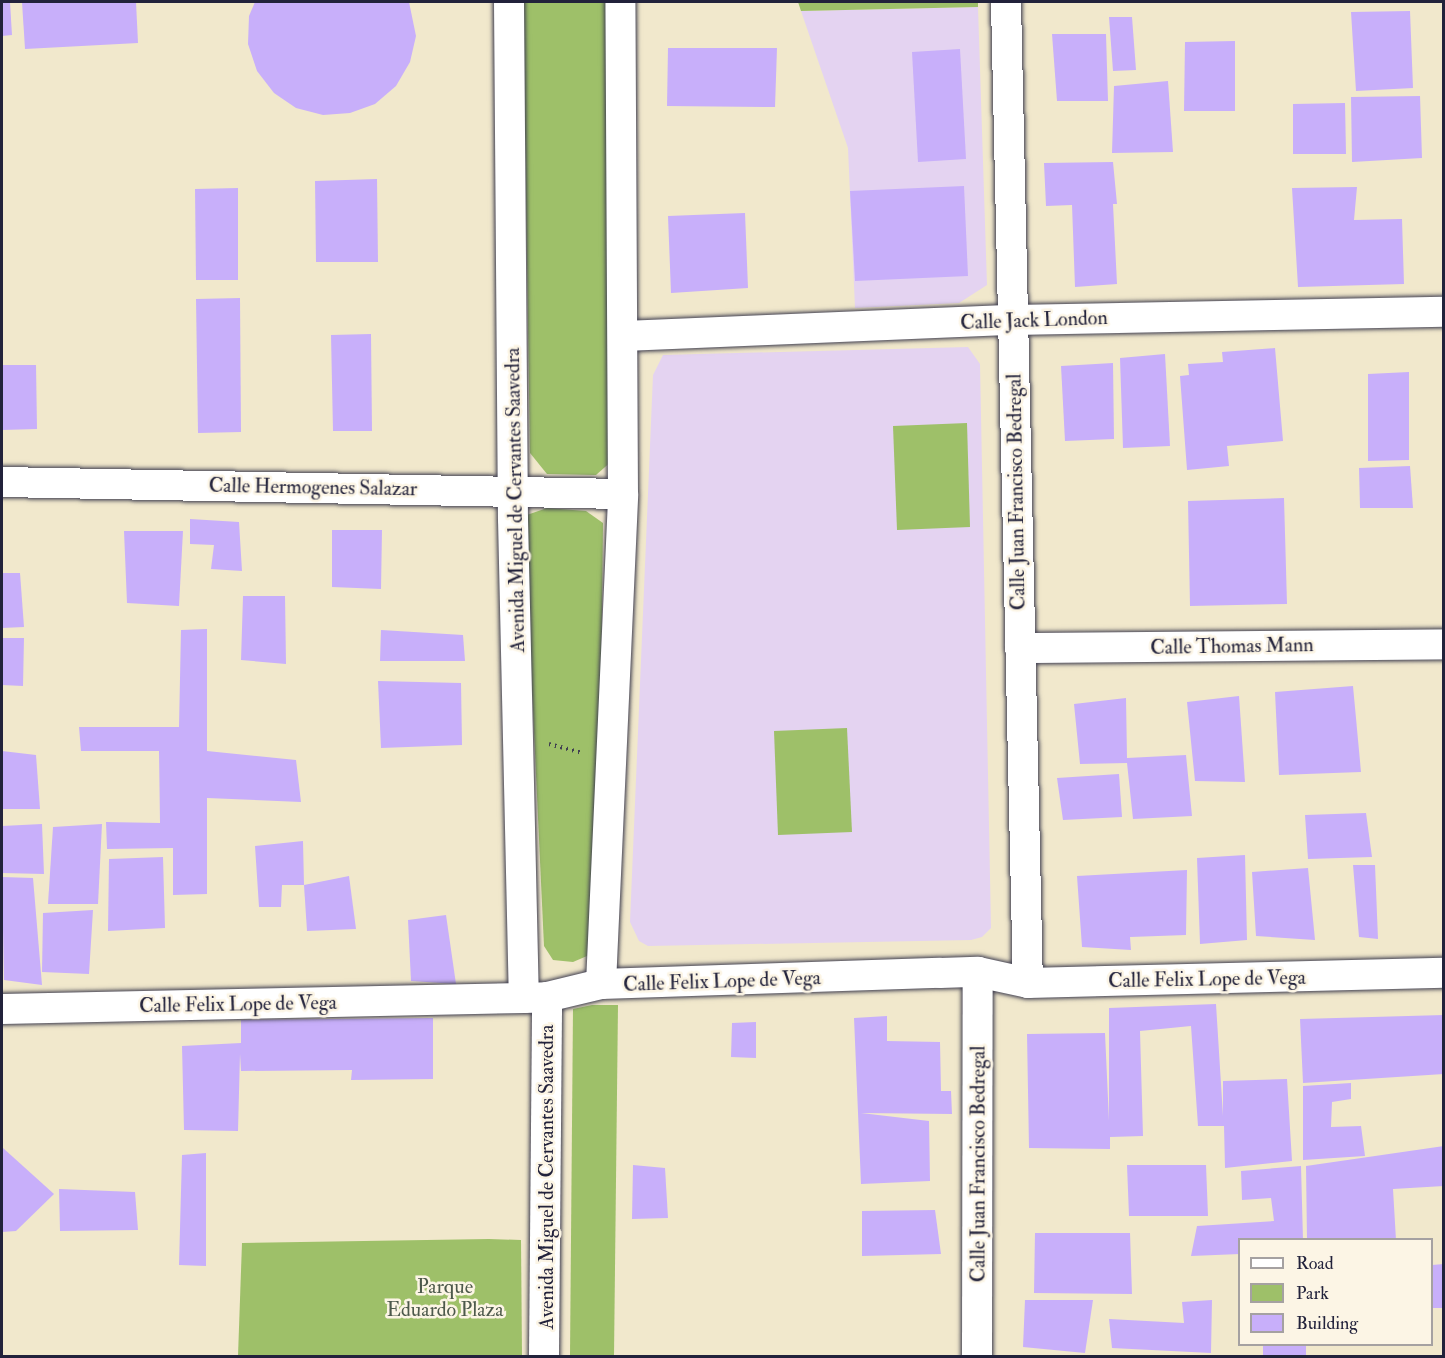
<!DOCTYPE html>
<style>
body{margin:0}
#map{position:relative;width:1445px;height:1358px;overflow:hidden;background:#f1e8cc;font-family:"IM FELL Double Pica",serif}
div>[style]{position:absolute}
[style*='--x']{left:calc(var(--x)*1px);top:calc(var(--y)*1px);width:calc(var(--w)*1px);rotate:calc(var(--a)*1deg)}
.built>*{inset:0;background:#e4d3f1}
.green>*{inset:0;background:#9ec069}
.building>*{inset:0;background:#c8affa}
.path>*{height:4px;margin-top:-2px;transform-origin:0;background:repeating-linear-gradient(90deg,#414051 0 1.5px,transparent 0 6px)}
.roads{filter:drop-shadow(0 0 2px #414051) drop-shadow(0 0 2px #414051)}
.street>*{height:30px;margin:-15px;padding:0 15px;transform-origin:15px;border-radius:15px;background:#fff}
span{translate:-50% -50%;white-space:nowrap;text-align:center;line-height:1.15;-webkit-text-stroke:5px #fcf5e5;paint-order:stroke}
.street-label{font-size:20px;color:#22223b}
.park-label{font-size:20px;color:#4d594b}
.frame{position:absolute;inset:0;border:3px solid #22223b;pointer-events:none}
.legend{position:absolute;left:1238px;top:1238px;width:195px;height:108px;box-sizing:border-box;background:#fcf5e5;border:2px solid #a5a1a1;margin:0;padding:8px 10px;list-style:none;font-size:18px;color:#22223b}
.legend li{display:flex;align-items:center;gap:12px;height:30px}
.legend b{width:30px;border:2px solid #a5a1a1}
</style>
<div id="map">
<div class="built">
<i style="clip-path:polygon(978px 7px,987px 285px,959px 303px,855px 308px,848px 148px,801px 11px)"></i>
<i style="clip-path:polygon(968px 347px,980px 364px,991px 928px,982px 937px,971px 940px,648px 946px,639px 941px,630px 922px,653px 375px,663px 355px)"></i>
</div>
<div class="green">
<i style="clip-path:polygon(523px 2px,606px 2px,613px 460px,596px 475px,547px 474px,530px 453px)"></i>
<i style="clip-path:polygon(798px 2px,978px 2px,978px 7px,801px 11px)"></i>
<i style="clip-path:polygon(967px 423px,970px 527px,897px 530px,893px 426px)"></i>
<i style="clip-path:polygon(547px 508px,586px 511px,603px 523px,599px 872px,587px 956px,573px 962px,553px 960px,544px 946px,524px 516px)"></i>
<i style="clip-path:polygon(847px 728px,852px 832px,778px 835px,774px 731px)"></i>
<i style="clip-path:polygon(592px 1005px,618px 1005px,614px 1356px,570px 1356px,573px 1009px)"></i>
<i style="clip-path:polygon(489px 1239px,521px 1240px,522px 1356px,238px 1356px,242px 1243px)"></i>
</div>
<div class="building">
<i style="clip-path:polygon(2px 2px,10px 2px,12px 35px,2px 36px)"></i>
<i style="clip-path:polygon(22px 2px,136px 2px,138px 43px,25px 49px)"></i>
<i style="clip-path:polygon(255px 2px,409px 2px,416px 36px,410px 62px,396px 86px,375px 104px,350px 113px,323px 115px,296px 108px,274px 93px,257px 71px,248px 44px,249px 16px)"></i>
<i style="clip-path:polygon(1410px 11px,1413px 88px,1356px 91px,1351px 12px)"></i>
<i style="clip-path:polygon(1109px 17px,1132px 17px,1136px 70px,1113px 71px)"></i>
<i style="clip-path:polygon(1052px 34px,1106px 34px,1108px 101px,1057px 101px)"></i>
<i style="clip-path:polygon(1235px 41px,1235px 111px,1184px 111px,1185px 42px)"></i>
<i style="clip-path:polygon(668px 48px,777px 48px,775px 107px,667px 106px)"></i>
<i style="clip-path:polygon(960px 49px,966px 159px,918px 162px,912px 52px)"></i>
<i style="clip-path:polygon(1168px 81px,1173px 152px,1112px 153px,1114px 86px)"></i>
<i style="clip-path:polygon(1420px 96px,1422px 158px,1352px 162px,1351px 97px)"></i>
<i style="clip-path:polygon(1345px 103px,1346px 154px,1293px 154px,1293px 104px)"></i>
<i style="clip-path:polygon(1113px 162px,1117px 204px,1113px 204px,1117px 284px,1075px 287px,1072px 205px,1046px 206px,1044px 163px)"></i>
<i style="clip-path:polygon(377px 179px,378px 262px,316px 262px,315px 181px)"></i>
<i style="clip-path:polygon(964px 186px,968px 276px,855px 281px,850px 191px)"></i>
<i style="clip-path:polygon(1357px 187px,1354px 220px,1402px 219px,1404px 284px,1298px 287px,1292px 188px)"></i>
<i style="clip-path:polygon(238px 188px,238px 280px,196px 280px,195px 189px)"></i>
<i style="clip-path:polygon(745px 213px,748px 288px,671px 293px,668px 216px)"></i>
<i style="clip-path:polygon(240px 298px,241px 432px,198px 433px,196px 299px)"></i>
<i style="clip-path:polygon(371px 334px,372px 431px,333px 431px,331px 335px)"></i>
<i style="clip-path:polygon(1275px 348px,1283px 441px,1227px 446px,1229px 466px,1187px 470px,1180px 376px,1189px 375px,1188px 364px,1223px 362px,1222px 352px)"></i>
<i style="clip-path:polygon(1165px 354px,1170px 446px,1123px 448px,1120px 358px)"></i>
<i style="clip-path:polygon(1113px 363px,1114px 439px,1065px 441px,1061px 366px)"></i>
<i style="clip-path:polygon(2px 365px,36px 365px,37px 429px,2px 430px)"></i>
<i style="clip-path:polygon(1409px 372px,1409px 460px,1368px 461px,1368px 374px)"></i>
<i style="clip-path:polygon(1410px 466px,1413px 508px,1360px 508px,1359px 468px)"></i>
<i style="clip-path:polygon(1284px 498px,1287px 604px,1190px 606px,1188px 501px)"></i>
<i style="clip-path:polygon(190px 519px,239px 522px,242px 571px,211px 569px,214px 545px,190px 544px)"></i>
<i style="clip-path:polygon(332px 530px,382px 530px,381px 589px,332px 587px)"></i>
<i style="clip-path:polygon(124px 531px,183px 531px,179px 606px,127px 603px)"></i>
<i style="clip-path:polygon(2px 573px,20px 573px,24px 627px,2px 628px)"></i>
<i style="clip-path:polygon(243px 596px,285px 596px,286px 664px,241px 660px)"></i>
<i style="clip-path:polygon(207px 629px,207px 751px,296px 760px,301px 802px,207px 798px,207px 894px,173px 895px,173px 848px,107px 849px,106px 822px,160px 823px,159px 751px,81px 751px,79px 727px,179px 727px,181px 630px)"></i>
<i style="clip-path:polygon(381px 630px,463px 635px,465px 661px,380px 661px)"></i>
<i style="clip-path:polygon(2px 638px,24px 638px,23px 686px,2px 685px)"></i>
<i style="clip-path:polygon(378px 681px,461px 683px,462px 745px,381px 748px)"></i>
<i style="clip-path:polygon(1353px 686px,1361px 772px,1279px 775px,1275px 692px)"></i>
<i style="clip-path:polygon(1239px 696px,1245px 782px,1195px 781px,1187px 702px)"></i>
<i style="clip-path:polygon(1126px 698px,1127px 758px,1186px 755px,1192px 816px,1133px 819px,1127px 763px,1080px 764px,1074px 704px)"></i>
<i style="clip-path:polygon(2px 751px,36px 755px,40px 809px,2px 809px)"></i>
<i style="clip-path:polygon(1119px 774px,1122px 817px,1063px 820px,1057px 778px)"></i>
<i style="clip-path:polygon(1366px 813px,1372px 857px,1308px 859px,1305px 815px)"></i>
<i style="clip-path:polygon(42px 824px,44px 874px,2px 873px,2px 826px)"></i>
<i style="clip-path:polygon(102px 824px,98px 904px,48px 904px,53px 827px)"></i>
<i style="clip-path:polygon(303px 841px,304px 885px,282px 885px,281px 907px,259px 907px,255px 846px)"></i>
<i style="clip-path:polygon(1245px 855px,1247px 940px,1200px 944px,1197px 858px)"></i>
<i style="clip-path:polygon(163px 857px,165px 928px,108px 931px,109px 859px)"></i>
<i style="clip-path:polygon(1353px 865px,1375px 865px,1378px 939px,1359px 937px)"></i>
<i style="clip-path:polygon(1308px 868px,1315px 940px,1256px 936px,1252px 872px)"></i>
<i style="clip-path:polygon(1187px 870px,1186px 935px,1130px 937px,1131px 950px,1082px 947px,1077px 876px)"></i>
<i style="clip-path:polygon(349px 876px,356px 929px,307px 931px,304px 885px)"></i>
<i style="clip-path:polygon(2px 877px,33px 878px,42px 985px,4px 980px)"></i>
<i style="clip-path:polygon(93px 910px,89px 974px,42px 972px,43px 913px)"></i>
<i style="clip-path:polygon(446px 915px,456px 984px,411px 981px,408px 920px)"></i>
<i style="clip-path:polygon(1216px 1004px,1223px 1116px,1223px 1081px,1287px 1079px,1292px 1161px,1225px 1168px,1224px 1126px,1198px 1126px,1191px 1026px,1140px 1031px,1143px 1136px,1110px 1137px,1110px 1149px,1029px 1148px,1027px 1034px,1105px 1033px,1109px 1121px,1109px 1008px)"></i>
<i style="clip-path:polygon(1444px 1015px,1444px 1074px,1303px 1083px,1300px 1019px)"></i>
<i style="clip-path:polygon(887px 1016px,887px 1041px,940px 1042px,941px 1091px,951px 1091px,952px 1114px,861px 1113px,929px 1121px,930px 1181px,861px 1184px,854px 1018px)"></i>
<i style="clip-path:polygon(433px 1018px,433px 1079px,351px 1080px,352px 1070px,241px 1071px,240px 1054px,238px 1131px,184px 1130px,182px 1046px,241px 1043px,241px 1020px)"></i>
<i style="clip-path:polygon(756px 1022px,756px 1058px,731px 1057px,732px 1023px)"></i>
<i style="clip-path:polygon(1351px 1083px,1351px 1099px,1332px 1102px,1331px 1127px,1361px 1126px,1365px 1156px,1303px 1160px,1303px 1086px)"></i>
<i style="clip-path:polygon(1444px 1146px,1444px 1186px,1393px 1189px,1396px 1240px,1307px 1240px,1306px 1166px)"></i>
<i style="clip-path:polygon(3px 1148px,54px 1194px,16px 1231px,2px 1232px)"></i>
<i style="clip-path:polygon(206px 1153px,206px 1266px,179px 1265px,182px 1155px)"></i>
<i style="clip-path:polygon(633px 1165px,665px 1168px,668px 1218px,632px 1219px)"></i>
<i style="clip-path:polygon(1127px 1165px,1206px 1165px,1208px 1216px,1129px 1216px)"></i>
<i style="clip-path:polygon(1301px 1166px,1303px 1240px,1240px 1240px,1240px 1254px,1191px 1256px,1197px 1226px,1274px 1221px,1271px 1198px,1242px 1200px,1241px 1171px)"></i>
<i style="clip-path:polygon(59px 1189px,135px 1192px,138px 1230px,60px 1231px)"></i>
<i style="clip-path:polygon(935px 1210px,941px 1254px,862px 1256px,862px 1211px)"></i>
<i style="clip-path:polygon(1035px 1233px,1130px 1233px,1132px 1294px,1034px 1293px)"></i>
<i style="clip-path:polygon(1444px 1264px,1444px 1308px,1432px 1308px,1432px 1265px)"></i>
<i style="clip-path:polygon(1025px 1300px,1093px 1300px,1085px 1353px,1023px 1347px)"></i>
<i style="clip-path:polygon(1212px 1300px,1211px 1353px,1112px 1348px,1109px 1319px,1184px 1323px,1182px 1302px)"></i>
<i style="clip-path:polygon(1263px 1344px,1306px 1344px,1306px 1356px,1263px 1356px)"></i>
</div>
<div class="path">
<i style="--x:549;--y:744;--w:34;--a:15"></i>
</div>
<div class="roads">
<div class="street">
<i style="--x:509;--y:2;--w:517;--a:89.56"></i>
<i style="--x:513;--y:519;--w:479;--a:88.7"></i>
<i style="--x:1006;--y:2;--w:981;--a:88.72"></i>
<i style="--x:624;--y:336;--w:389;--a:-2.4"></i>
<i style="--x:1013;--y:320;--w:431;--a:-1.1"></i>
<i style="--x:2;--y:482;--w:621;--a:1.11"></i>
<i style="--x:1020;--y:648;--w:424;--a:-0.5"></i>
<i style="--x:601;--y:984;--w:490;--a:-87.4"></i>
<i style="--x:623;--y:494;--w:492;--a:-90.3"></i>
<i style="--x:2;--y:1009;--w:522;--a:-1.21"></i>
<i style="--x:524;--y:998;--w:23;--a:-2"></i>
<i style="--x:547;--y:997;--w:56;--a:-13.5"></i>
<i style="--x:601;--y:984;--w:339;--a:-1.9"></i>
<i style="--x:940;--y:973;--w:38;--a:-2"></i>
<i style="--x:978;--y:972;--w:51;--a:12.4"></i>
<i style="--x:1028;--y:983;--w:416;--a:-1.4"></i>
<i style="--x:544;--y:1356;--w:359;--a:-89.5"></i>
<i style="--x:977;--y:1356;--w:384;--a:-89.9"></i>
</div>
</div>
<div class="street-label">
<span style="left:1034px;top:320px;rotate:-2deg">Calle Jack London</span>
<span style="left:313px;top:487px;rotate:1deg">Calle Hermogenes Salazar</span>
<span style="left:1016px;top:492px;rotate:-91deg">Calle Juan Francisco Bedregal</span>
<span style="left:515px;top:500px;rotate:-91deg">Avenida Miguel de Cervantes Saavedra</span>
<span style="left:1232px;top:646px;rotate:-1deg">Calle Thomas Mann</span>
<span style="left:1207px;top:979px;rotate:-1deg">Calle Felix Lope de Vega</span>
<span style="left:722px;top:981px;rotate:-2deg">Calle Felix Lope de Vega</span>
<span style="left:238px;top:1004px;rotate:-1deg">Calle Felix Lope de Vega</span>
<span style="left:978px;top:1164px;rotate:-90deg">Calle Juan Francisco Bedregal</span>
<span style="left:546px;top:1177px;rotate:-90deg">Avenida Miguel de Cervantes Saavedra</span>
</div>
<div class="park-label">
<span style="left:445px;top:1298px">Parque<br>Eduardo Plaza</span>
</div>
<div class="frame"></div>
<ul class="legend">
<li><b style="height:8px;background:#fff"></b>Road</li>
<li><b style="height:16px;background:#9ec069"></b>Park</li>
<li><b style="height:16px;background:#c8affa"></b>Building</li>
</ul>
</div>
